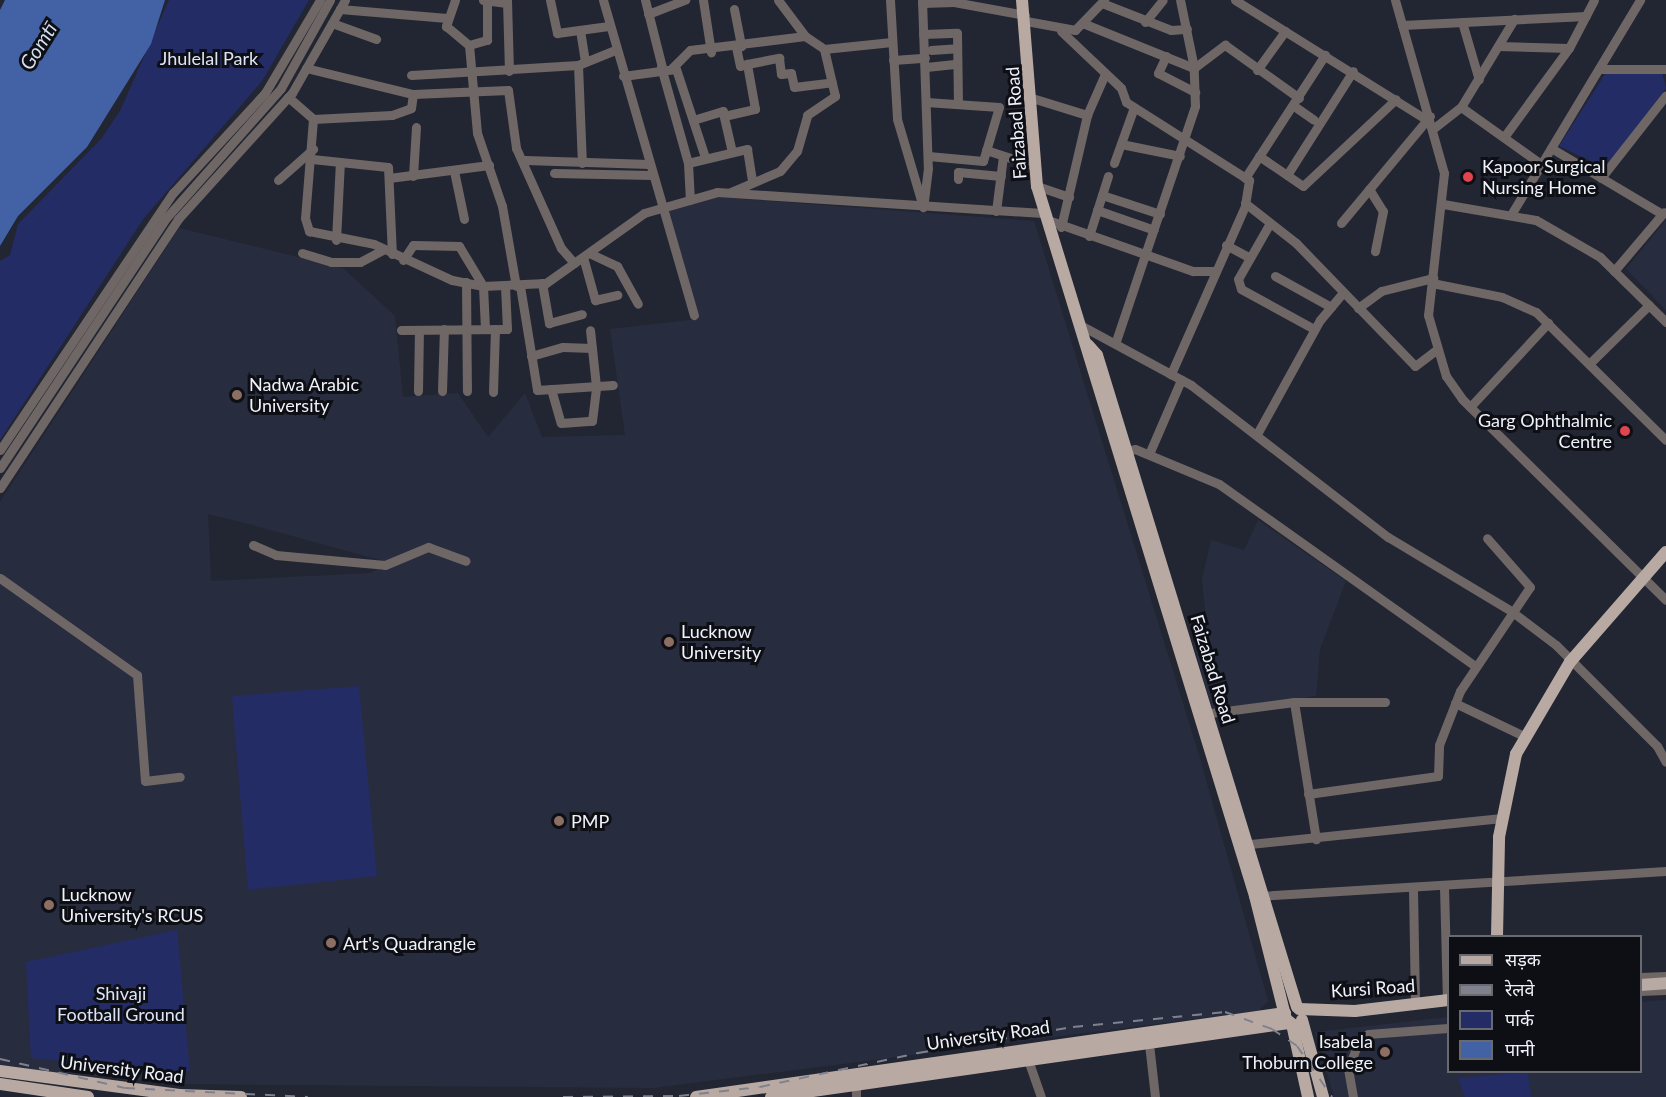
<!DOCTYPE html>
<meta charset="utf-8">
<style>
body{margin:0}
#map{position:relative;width:1666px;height:1097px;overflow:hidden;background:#222632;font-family:Lato,"Noto Sans Devanagari",sans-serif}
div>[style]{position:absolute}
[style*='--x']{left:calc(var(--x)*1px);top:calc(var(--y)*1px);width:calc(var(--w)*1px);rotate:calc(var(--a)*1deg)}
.built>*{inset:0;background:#282c3f}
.green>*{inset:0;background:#242c66}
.water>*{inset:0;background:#4262a5}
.minor>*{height:9px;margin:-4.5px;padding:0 4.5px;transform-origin:4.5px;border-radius:4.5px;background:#6f6765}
.major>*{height:12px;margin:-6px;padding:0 6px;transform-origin:6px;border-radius:6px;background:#b9a9a3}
.rail>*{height:2px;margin-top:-1px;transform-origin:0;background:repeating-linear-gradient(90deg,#7f828d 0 10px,transparent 0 20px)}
.dots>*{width:16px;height:16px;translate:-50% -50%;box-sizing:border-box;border:3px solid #0d0f14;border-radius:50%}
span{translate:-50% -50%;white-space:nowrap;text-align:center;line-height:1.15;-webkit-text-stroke:6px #0d0f14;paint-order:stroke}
.park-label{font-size:18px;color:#dee4f8}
.street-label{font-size:18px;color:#f0f2fb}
.poi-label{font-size:18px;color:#f0f2fb}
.left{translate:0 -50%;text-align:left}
.right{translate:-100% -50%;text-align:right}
.water-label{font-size:20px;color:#d4def1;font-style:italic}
.legend{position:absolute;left:1447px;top:935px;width:195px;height:138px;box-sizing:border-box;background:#0d0f14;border:2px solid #686a70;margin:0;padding:8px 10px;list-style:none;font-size:18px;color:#f0f2fb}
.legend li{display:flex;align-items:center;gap:12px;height:30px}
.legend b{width:30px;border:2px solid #686a70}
</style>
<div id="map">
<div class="built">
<i style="clip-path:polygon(evenodd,715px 197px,1034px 221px,1199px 755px,1268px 1001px,1258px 1011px,653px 1088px,179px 1084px,0 1067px,0 502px,179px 228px,343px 268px,395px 316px,403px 397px,458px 393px,488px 437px,525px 393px,542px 437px,625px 435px,610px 329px,698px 319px,665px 212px,715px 197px,208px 514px,249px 524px,387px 562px,371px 573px,211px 581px,208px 514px)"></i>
<i style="clip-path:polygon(1666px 220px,1666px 310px,1626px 269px)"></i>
<i style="clip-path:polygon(1258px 520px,1346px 581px,1320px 649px,1316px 696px,1212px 709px,1193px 642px,1208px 637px,1202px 579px,1211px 540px,1244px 550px)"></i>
<i style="clip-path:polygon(1666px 1000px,1666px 1097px,1334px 1097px,1315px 1032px,1448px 1017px,1448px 1072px,1640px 1072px,1641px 1002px)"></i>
</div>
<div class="green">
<i style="clip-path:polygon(169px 0,309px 0,262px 81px,144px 218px,0 440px,0 261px,10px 255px,18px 224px,101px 139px,120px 111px)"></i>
<i style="clip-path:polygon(1662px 73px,1666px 88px,1605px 168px,1559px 146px,1605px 74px)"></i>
<i style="clip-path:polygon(359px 686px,377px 876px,248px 890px,232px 696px)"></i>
<i style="clip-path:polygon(177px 930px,190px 1072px,31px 1058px,26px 962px)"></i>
<i style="clip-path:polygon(1528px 1072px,1531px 1097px,1465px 1097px,1458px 1078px)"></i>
</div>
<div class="water">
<i style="clip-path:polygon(5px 0,165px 0,151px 44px,87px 147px,18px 216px,0 246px,0 10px)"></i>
</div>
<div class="minor">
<i style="--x:455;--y:0;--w:28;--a:109"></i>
<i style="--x:446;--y:26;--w:30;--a:40"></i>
<i style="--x:469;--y:45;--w:88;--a:84.8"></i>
<i style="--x:477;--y:133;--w:77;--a:71.1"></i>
<i style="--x:502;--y:206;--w:81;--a:80.1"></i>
<i style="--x:483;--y:0;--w:24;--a:7"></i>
<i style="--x:507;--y:0;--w:71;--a:88.4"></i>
<i style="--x:550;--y:0;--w:34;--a:78"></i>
<i style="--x:557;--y:33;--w:52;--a:-7.7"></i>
<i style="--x:603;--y:0;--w:328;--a:73.9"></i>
<i style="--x:645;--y:0;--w:69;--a:75.8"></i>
<i style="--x:703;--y:0;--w:53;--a:81.3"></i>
<i style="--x:778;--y:0;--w:45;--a:53.1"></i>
<i style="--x:805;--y:36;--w:23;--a:34"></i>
<i style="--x:824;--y:49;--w:68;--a:-5.9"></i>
<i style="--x:890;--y:0;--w:119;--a:86.6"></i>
<i style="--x:897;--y:119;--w:92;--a:73.5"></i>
<i style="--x:922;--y:0;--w:168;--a:88"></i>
<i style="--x:928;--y:168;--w:33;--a:97"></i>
<i style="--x:1235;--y:0;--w:226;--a:32"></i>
<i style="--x:1395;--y:0;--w:180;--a:74.2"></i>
<i style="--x:1444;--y:173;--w:143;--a:96.4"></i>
<i style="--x:1428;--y:315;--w:64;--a:73.6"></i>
<i style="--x:1446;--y:376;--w:28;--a:55"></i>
<i style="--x:1462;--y:399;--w:286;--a:44.6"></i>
<i style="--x:922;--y:3;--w:32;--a:-2"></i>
<i style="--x:954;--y:2;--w:72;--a:10.4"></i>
<i style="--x:1102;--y:3;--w:74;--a:21.4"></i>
<i style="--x:1171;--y:30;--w:16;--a:-4"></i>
<i style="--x:340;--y:9;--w:107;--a:4.8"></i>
<i style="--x:734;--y:9;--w:38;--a:79"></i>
<i style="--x:648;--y:14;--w:40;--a:-21"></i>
<i style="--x:1026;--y:21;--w:50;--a:10.4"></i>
<i style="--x:1075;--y:30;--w:42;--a:-46"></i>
<i style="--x:1145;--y:22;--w:28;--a:-51"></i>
<i style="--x:1462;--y:22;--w:60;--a:73.7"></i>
<i style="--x:332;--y:23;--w:47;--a:20"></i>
<i style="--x:1085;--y:24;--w:118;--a:22"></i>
<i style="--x:1194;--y:68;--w:39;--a:-37"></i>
<i style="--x:1225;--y:45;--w:91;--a:35.6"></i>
<i style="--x:1402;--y:25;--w:184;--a:-2.8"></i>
<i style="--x:580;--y:30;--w:32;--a:81"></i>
<i style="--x:1061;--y:31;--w:83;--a:43.5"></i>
<i style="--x:1121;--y:88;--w:15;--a:70"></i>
<i style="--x:1126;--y:102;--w:146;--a:32.4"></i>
<i style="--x:1249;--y:180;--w:26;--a:99"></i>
<i style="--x:1245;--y:206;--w:184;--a:113.8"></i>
<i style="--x:923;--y:34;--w:34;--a:-2"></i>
<i style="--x:957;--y:33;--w:71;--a:89.2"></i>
<i style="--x:469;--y:45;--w:19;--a:-16"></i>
<i style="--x:487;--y:40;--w:38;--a:-90"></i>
<i style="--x:1498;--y:46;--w:71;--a:1.6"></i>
<i style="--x:931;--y:50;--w:26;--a:-4"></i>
<i style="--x:1166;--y:56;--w:19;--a:115"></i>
<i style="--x:1158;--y:73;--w:42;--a:27.2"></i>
<i style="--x:893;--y:60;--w:32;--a:-4"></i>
<i style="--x:747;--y:64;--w:33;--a:-11"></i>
<i style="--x:779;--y:58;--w:16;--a:83"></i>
<i style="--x:781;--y:74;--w:10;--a:-6"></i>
<i style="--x:791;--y:73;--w:14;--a:78"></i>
<i style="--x:794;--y:87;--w:38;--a:-7"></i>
<i style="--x:578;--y:65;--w:98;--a:87.7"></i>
<i style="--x:661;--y:67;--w:100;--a:74.3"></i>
<i style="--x:688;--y:163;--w:37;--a:87"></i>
<i style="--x:926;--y:67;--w:31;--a:-6"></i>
<i style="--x:306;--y:68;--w:110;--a:13.7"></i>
<i style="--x:672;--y:68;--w:25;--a:-45"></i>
<i style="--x:690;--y:50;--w:116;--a:-6.9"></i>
<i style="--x:1599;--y:69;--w:67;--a:0"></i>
<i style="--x:1257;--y:70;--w:48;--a:-54.3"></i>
<i style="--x:411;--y:75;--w:167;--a:-3.4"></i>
<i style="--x:578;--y:65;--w:40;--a:-22"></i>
<i style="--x:623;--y:76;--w:53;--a:-7.5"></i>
<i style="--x:676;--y:69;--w:93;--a:71.8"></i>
<i style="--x:288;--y:97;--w:33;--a:41"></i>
<i style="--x:313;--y:119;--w:99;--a:94.6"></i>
<i style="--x:305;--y:218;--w:14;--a:73"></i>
<i style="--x:309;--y:231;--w:66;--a:11.3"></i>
<i style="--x:374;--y:244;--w:86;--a:24.8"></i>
<i style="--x:452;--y:280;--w:32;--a:11"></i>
<i style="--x:483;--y:286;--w:63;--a:-2.7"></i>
<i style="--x:546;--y:283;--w:120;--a:-35.5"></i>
<i style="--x:644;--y:213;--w:76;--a:-16"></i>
<i style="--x:717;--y:192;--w:330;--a:3.7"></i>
<i style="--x:1032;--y:98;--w:58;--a:17.2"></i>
<i style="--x:926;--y:102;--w:73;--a:3.9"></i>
<i style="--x:999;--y:107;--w:56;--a:106.5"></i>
<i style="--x:983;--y:161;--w:55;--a:-174.8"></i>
<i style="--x:1294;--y:106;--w:24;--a:35"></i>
<i style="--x:1461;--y:107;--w:98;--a:35.5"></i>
<i style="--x:313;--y:119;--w:79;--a:-2.9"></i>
<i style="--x:392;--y:115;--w:20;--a:-20"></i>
<i style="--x:411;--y:108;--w:14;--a:-82"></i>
<i style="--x:413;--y:94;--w:95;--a:-2.4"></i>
<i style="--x:508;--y:90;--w:59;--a:82.1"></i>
<i style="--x:516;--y:148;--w:110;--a:65.8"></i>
<i style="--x:561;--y:248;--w:20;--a:49"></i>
<i style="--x:693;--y:120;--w:31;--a:-17"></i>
<i style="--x:723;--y:111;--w:5;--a:79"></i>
<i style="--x:1434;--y:128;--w:34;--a:-38"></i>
<i style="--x:1461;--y:107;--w:103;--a:-58.9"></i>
<i style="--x:1504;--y:137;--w:110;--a:-53.9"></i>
<i style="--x:1569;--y:48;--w:54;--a:-62.5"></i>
<i style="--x:1121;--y:144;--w:60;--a:11.5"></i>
<i style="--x:1551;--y:148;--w:129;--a:30.7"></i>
<i style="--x:986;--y:150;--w:52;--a:18.1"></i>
<i style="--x:732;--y:152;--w:37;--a:-103"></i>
<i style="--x:724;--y:116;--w:32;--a:-13"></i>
<i style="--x:755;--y:109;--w:46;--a:-100.1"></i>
<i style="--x:747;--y:64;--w:7;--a:164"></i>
<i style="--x:740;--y:66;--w:19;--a:-102"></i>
<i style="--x:1259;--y:156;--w:53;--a:34.3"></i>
<i style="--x:1303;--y:186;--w:127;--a:-43.1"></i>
<i style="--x:312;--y:159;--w:76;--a:6"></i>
<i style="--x:388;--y:167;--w:87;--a:87.4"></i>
<i style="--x:525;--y:160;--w:124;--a:1.8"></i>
<i style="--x:688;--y:163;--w:61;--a:-13.3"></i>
<i style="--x:747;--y:149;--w:32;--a:81"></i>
<i style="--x:1114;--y:163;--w:59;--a:-70.3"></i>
<i style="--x:454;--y:171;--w:49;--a:78.2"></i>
<i style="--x:554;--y:173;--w:98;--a:1.2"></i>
<i style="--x:1287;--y:175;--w:123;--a:-57.6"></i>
<i style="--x:413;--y:176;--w:49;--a:-86.5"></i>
<i style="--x:389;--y:178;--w:101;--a:-7.4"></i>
<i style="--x:1245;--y:178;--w:147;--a:-57"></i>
<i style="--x:1601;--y:178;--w:105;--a:-51.9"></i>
<i style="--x:958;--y:179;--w:7;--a:-90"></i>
<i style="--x:958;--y:172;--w:43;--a:5.3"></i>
<i style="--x:278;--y:180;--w:47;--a:-41.5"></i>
<i style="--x:1037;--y:186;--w:34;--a:19"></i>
<i style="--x:1369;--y:189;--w:26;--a:58"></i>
<i style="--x:1383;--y:211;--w:41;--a:101.3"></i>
<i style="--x:731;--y:192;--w:53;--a:-23.2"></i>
<i style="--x:780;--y:171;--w:26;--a:-50"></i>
<i style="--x:797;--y:151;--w:37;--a:-74"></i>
<i style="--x:807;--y:115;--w:34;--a:-34"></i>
<i style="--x:835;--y:96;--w:48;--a:-103.2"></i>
<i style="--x:1102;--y:195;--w:61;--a:18.1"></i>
<i style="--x:1245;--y:203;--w:65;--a:38.1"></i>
<i style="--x:1296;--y:243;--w:171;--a:45.9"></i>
<i style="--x:1415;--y:366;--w:25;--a:-37"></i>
<i style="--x:1443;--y:204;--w:94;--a:9.8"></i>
<i style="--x:1536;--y:220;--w:74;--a:30"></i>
<i style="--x:1600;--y:257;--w:93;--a:44.6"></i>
<i style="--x:1097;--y:210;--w:60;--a:19.3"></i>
<i style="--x:996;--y:211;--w:55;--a:-82.7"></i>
<i style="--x:1512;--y:213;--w:249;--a:-59"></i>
<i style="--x:1048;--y:220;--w:154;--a:19.4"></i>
<i style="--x:1193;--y:271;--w:22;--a:0"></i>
<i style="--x:1270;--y:223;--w:64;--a:119.7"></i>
<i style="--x:1238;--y:279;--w:10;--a:73"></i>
<i style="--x:1241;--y:289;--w:83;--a:28.7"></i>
<i style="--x:1341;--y:223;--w:139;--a:-50.2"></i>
<i style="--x:1061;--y:227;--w:115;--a:-76.9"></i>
<i style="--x:1087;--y:115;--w:45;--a:-66.3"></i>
<i style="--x:1089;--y:236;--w:63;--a:-72.4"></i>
<i style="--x:336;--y:240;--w:78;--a:-87.1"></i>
<i style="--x:1226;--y:245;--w:27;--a:28"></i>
<i style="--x:302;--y:253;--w:30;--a:17"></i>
<i style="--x:331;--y:262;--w:29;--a:0"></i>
<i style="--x:360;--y:262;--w:27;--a:-28"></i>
<i style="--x:589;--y:253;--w:31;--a:25"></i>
<i style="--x:617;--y:266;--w:43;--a:61.1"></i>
<i style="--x:583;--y:257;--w:45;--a:74.4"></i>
<i style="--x:595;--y:300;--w:23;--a:-13"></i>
<i style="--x:403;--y:260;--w:18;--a:-56"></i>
<i style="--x:413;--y:245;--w:46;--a:1.2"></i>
<i style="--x:459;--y:246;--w:47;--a:59"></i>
<i style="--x:483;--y:286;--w:43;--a:87.3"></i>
<i style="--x:1614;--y:271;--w:77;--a:-49.7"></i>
<i style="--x:1275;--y:276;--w:64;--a:29"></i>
<i style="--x:466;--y:282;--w:109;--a:89.5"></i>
<i style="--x:542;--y:283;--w:41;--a:80.1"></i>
<i style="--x:549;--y:323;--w:34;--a:-15"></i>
<i style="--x:1432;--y:283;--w:71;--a:11.3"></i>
<i style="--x:1502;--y:297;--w:37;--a:24"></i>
<i style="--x:1536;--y:312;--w:182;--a:44.6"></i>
<i style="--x:520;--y:286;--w:105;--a:80.7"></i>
<i style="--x:537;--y:390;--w:76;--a:-3.8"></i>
<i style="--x:1358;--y:308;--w:29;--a:-36"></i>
<i style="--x:1381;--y:291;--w:54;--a:-14"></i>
<i style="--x:1082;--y:326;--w:124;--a:28.4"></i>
<i style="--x:1191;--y:385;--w:249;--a:37.7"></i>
<i style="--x:1388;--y:537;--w:144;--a:31"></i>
<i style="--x:1511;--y:611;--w:56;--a:37.1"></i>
<i style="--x:1556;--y:645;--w:143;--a:45"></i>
<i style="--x:1657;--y:746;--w:18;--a:61"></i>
<i style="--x:401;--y:330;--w:106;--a:-0.5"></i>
<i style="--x:507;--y:329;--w:43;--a:-92.7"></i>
<i style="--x:1116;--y:341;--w:248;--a:-71.4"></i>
<i style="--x:1195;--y:106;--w:38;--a:-92"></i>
<i style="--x:1194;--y:68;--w:69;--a:-101.6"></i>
<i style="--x:531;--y:356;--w:33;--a:-16"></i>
<i style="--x:563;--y:347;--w:29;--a:2"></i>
<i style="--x:1589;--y:364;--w:84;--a:-44.5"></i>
<i style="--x:551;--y:389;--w:35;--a:74"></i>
<i style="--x:561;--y:423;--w:31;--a:-4"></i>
<i style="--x:592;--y:421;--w:35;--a:-83"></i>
<i style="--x:596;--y:386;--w:56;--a:-96.1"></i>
<i style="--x:418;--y:391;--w:61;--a:-89.1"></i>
<i style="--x:442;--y:391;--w:62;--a:-88.2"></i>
<i style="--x:493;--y:392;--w:63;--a:-88.2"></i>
<i style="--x:1470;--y:407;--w:115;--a:-47.1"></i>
<i style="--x:1257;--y:434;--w:130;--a:-61.1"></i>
<i style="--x:1320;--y:320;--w:35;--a:-50"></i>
<i style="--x:0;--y:450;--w:310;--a:-56.1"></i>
<i style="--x:173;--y:193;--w:136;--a:-47.4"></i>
<i style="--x:265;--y:93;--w:108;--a:-59.4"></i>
<i style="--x:1120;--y:452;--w:15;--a:-11"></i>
<i style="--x:1135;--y:449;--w:91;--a:22.6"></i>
<i style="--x:1219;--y:484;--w:314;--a:35.4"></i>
<i style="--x:1149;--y:454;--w:81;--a:-66.6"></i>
<i style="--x:0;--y:468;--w:301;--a:-56.4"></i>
<i style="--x:167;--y:217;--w:172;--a:-48.5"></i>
<i style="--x:281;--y:88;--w:101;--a:-60.9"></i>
<i style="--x:0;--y:488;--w:323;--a:-56.5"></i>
<i style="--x:178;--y:219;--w:170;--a:-47.9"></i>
<i style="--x:292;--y:93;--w:107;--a:-60.3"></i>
<i style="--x:253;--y:545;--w:25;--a:23"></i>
<i style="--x:276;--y:555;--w:109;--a:5.2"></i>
<i style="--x:385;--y:565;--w:47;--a:-22.7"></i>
<i style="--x:428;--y:547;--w:40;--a:20.2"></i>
<i style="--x:0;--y:578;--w:168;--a:35.3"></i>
<i style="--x:137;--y:675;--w:106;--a:85.7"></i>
<i style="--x:145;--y:781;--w:35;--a:-7"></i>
<i style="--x:1294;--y:702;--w:139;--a:80.9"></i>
<i style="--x:1455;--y:703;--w:76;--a:25.6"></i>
<i style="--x:1203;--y:714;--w:92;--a:-7.5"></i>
<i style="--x:1294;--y:702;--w:91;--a:0"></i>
<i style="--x:1308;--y:794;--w:131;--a:-7.9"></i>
<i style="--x:1438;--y:776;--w:31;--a:-88"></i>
<i style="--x:1439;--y:745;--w:58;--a:-68.7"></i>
<i style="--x:1460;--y:691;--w:125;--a:-56.1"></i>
<i style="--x:1530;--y:587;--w:65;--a:-131.3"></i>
<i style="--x:1241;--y:845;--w:262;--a:-5.9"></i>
<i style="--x:1444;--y:887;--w:113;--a:88.5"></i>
<i style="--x:1413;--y:889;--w:115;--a:89"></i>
<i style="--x:1258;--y:896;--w:409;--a:-3.5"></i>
<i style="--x:1640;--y:977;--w:26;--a:-2"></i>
<i style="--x:1640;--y:991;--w:26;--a:-2"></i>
<i style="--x:1149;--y:1044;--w:53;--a:83.5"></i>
<i style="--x:1027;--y:1057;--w:42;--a:70.7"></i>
<i style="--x:856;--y:1097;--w:19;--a:-90"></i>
<i style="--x:1353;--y:1097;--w:28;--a:-100"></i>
<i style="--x:1348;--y:1069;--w:30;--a:-69"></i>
<i style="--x:1359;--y:1041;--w:11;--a:-38"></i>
<i style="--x:1368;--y:1034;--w:80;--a:-4.3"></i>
</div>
<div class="major">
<i style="--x:1022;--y:0;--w:187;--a:85.4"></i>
<i style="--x:1037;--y:186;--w:743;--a:72.93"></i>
<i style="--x:1255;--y:896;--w:127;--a:75.9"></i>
<i style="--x:1286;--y:1019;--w:8;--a:40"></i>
<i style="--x:1088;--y:345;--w:13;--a:48"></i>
<i style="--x:1097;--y:355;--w:682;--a:72.95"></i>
<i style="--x:1497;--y:936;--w:99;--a:-88.8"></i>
<i style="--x:1499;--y:837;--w:85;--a:-78.4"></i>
<i style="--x:1516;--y:754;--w:107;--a:-59.6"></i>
<i style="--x:1570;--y:662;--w:146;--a:-48.9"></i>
<i style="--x:1640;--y:985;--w:26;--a:-4"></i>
<i style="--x:1299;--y:1009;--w:56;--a:2"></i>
<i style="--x:1355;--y:1011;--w:94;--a:-6.7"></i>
<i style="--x:1302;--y:1020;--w:80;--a:74.7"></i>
<i style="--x:1292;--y:1024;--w:75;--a:77.6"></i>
<i style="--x:0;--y:1071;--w:181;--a:7.6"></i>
<i style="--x:179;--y:1095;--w:62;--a:1.8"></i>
<i style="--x:0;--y:1084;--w:89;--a:8.4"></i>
<i style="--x:696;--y:1097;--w:595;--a:-8.12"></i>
<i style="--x:771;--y:1097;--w:523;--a:-8.13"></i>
</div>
<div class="rail">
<i style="--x:0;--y:1059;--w:128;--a:13.1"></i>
<i style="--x:125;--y:1088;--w:183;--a:2.8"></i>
<i style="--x:563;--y:1097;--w:116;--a:-0.5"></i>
<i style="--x:679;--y:1096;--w:81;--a:-6.3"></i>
<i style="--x:760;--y:1087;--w:162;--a:-12.1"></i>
<i style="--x:918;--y:1053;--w:157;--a:-9.5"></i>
<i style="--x:1073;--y:1027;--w:153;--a:-5.6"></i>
<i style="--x:1225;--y:1012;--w:50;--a:19.9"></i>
<i style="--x:1272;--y:1029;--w:30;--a:34"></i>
<i style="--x:1297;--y:1046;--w:62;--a:55.5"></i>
</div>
<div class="dots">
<i style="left:1468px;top:177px;background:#e0444e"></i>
<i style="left:237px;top:395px;background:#8d6e63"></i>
<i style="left:1625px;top:431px;background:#e0444e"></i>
<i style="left:669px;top:642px;background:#8d6e63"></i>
<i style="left:559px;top:821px;background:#8d6e63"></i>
<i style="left:49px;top:905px;background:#8d6e63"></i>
<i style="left:331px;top:943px;background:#8d6e63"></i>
<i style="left:1385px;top:1052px;background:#8d6e63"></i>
</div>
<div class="park-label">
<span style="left:209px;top:58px">Jhulelal Park</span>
<span style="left:121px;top:1004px">Shivaji<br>Football Ground</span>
</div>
<div class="street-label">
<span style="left:1016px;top:123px;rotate:-94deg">Faizabad Road</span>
<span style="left:1213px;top:669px;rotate:73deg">Faizabad Road</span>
<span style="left:1373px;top:988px;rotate:-4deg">Kursi Road</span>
<span style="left:988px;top:1035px;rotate:-8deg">University Road</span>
<span style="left:122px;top:1069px;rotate:7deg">University Road</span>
</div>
<div class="poi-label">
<span class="left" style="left:1482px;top:177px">Kapoor Surgical<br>Nursing Home</span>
<span class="left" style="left:249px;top:395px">Nadwa Arabic<br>University</span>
<span class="right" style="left:1612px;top:431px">Garg Ophthalmic<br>Centre</span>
<span class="left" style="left:681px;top:642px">Lucknow<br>University</span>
<span class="left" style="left:571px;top:821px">PMP</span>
<span class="left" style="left:61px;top:905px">Lucknow<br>University's RCUS</span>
<span class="left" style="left:343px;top:943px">Art's Quadrangle</span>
<span class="right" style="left:1373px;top:1052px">Isabela<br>Thoburn College</span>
</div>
<div class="water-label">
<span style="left:38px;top:46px;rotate:-58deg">Gomtī</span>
</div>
<ul class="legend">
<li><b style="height:8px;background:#b9a9a3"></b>सड़क</li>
<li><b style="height:8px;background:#7f828d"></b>रेलवे</li>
<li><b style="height:16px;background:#242c66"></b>पार्क</li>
<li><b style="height:16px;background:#4262a5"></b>पानी</li>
</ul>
</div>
